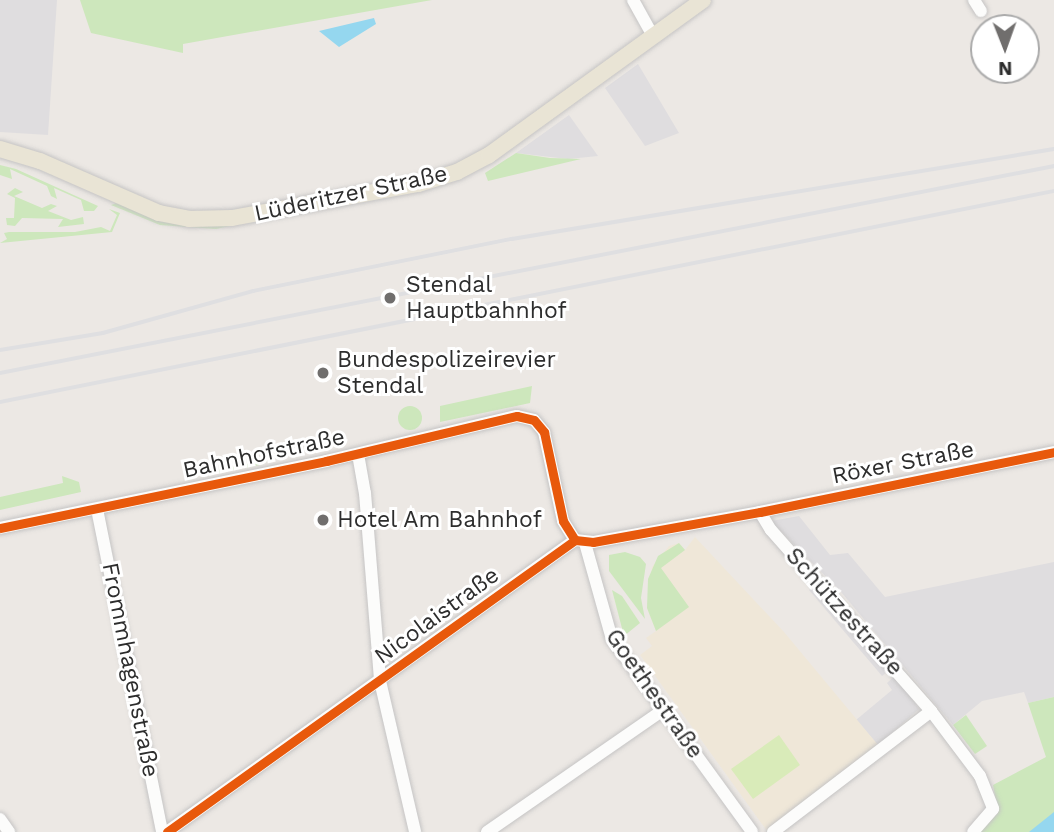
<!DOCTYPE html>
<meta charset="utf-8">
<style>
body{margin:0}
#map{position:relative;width:1054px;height:832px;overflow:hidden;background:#ece8e4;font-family:"Work Sans",sans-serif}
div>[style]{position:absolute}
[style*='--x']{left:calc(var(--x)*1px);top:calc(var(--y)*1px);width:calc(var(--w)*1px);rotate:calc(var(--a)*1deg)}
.industrial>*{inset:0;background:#dfdddf}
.education>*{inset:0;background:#efe7d8}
.green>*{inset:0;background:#cde7bc}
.round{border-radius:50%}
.pitch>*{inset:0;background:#d9ebb9}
.water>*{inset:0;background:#95d7ef}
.roads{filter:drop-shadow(0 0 2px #c5c4c4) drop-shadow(0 0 2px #c5c4c4)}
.minor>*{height:12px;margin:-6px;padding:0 6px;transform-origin:6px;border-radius:6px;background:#fcfcfb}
.major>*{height:16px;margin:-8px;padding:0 8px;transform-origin:8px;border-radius:8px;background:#e9e4d5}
.rail>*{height:3.5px;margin:-1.75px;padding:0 1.75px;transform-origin:1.75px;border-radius:1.75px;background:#dfdfe1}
.cycleway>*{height:9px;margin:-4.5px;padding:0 4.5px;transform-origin:4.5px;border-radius:4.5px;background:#e8590c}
.dots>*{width:19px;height:19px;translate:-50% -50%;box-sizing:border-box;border:4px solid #fff;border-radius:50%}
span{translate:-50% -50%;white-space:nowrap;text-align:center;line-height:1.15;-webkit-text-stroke:6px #fff;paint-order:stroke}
.street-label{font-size:23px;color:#2d2d2d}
.poi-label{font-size:23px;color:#2d2d2d}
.left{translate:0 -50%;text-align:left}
.north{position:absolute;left:970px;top:14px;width:70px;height:70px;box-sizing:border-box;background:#fff;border:2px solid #ababab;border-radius:50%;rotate:179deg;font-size:19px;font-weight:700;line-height:28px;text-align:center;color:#2d2d2d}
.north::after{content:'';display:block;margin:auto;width:24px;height:32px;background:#706e6d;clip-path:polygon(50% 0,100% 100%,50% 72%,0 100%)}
</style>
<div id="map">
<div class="industrial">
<i style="clip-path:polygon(0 0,57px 0,48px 135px,0 132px)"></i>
<i style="clip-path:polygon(638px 64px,679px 133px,645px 146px,605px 88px)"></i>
<i style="clip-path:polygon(569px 115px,598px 156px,568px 159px,516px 153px)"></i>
<i style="clip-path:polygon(799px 516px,830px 555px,848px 553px,885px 597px,1054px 562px,1054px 697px,1028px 703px,1024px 692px,982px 701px,953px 725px,841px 592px,771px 521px)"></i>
<i style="clip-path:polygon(818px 582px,891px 669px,882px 676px,809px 590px)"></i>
<i style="clip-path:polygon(896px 675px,919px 709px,878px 745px,856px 720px,892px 690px,887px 683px)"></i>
</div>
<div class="education">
<i style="clip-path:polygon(695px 537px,784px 632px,878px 745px,767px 831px,640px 655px,652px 646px,646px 638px,656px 631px,647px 608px,652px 567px,669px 546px,679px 543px,685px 550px)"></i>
</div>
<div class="green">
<i style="clip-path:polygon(80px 0,432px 0,183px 44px,183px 53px,91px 33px)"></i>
<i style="clip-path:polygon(516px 153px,550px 158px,581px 159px,488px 181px,485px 173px)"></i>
<i style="clip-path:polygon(0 165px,16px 169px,98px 206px,94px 211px,84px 211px,81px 200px,54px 188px,57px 199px,51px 196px,47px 186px,10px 169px,12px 179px,0 175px)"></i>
<i style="clip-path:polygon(15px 188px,23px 192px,14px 196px,42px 208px,51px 204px,57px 206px,48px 211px,71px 220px,83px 217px,84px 224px,58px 227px,63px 219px,22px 218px,15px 226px,7px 225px,6px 218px,14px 218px,15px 198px,7px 194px)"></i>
<i style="clip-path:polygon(117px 203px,161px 222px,234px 225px,216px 229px,160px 225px,111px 205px)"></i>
<i style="clip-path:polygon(109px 209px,120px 213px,112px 232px,0 243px,7px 239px,4px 233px,9px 232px,75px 232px,101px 227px,110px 231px,117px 215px)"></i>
<i style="clip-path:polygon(532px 386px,530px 403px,440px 422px,440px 406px)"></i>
<i class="round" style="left:398px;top:406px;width:24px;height:24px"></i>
<i style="clip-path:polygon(269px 460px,260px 465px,217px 473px,216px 470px)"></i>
<i style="clip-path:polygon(62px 476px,79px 482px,81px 492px,0 510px,0 497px,63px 483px)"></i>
<i style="clip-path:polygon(679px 543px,685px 550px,661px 568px,689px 607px,656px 631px,647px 608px,648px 579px,658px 556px)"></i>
<i style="clip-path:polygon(625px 552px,640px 557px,646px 564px,641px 598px,645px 619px,609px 571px,609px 555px)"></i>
<i style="clip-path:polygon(612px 590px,622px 596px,640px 623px,624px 636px)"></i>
<i style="clip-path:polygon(1054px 697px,1054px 832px,980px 832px,998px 813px,993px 785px,1046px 757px,1028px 703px)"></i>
<i style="clip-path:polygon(966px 715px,987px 746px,975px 754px,953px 725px)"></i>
</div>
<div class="pitch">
<i style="clip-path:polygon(779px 735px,800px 765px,753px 799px,731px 769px)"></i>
</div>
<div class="water">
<i style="clip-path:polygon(374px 18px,376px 24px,339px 47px,319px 31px)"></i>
<i style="clip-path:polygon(1054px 812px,1054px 832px,1029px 832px)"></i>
</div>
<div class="roads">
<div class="minor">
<i style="--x:633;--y:0;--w:41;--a:60.9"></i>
<i style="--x:974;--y:0;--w:13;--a:58"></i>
<i style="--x:358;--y:454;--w:40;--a:80"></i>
<i style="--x:365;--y:493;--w:189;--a:85.4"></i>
<i style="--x:380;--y:681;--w:155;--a:76.9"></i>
<i style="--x:97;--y:509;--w:329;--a:78.6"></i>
<i style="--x:760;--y:512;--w:21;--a:59"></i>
<i style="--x:771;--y:530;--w:242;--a:48.5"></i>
<i style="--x:931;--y:711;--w:81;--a:53"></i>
<i style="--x:980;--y:776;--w:35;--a:68"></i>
<i style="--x:993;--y:809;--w:30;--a:131"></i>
<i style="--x:0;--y:528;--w:333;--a:-11.6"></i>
<i style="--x:326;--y:461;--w:196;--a:-13.3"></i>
<i style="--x:517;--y:416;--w:17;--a:13"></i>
<i style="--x:534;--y:420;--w:16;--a:50"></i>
<i style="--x:544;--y:432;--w:91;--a:77.9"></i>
<i style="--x:563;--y:521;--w:22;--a:58"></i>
<i style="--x:585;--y:543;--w:100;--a:74.3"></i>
<i style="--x:612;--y:639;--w:238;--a:54"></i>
<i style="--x:0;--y:819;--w:16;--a:55"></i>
<i style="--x:167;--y:832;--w:502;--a:-35.59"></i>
<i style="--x:575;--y:540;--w:18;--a:6"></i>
<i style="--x:593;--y:542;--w:170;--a:-10.2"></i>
<i style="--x:760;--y:512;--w:300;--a:-11.5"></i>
<i style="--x:487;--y:832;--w:214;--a:-34.7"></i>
<i style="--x:773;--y:832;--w:199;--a:-37.4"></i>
</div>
<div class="major">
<i style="--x:0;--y:149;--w:42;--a:16.7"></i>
<i style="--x:40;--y:161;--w:130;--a:23.6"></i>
<i style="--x:159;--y:213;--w:31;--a:11"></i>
<i style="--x:189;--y:219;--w:43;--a:-1.3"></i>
<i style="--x:232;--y:218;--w:189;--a:-10.4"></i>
<i style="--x:418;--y:184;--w:41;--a:-17.1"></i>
<i style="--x:457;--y:172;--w:36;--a:-28"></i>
<i style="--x:489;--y:155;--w:264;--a:-35.9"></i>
</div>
</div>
<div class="rail">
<i style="--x:0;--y:350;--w:104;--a:-9.4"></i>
<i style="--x:103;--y:333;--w:156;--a:-15.6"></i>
<i style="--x:253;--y:291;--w:264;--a:-11.4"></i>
<i style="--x:512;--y:239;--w:549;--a:-9.43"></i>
<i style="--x:0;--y:373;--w:1074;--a:-11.11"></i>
<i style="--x:0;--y:402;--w:1075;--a:-11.32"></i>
</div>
<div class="cycleway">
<i style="--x:0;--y:528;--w:333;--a:-11.6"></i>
<i style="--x:326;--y:461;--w:196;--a:-13.3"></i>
<i style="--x:517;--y:416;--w:17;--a:13"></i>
<i style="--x:534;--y:420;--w:16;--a:50"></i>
<i style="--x:544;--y:432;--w:91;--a:77.9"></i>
<i style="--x:563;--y:521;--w:22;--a:58"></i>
<i style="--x:167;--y:832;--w:502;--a:-35.59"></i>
<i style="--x:575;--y:540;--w:18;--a:6"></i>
<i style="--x:593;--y:542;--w:170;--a:-10.2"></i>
<i style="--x:760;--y:512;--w:300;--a:-11.5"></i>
</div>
<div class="dots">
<i style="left:390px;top:298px;background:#706e6d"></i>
<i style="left:323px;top:373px;background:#706e6d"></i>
<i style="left:323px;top:520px;background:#706e6d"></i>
</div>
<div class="street-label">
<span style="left:351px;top:194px;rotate:-12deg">Lüderitzer Straße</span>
<span style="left:264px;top:454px;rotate:-12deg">Bahnhofstraße</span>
<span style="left:903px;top:463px;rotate:-11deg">Röxer Straße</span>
<span style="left:844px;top:612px;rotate:48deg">Schützestraße</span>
<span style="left:437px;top:616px;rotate:-36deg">Nicolaistraße</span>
<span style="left:130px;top:670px;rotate:79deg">Frommhagenstraße</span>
<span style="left:654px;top:694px;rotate:55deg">Goethestraße</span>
</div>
<div class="poi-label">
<span class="left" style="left:406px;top:298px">Stendal<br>Hauptbahnhof</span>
<span class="left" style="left:337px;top:373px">Bundespolizeirevier<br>Stendal</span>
<span class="left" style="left:337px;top:520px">Hotel Am Bahnhof</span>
</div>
<div class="north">N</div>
</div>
